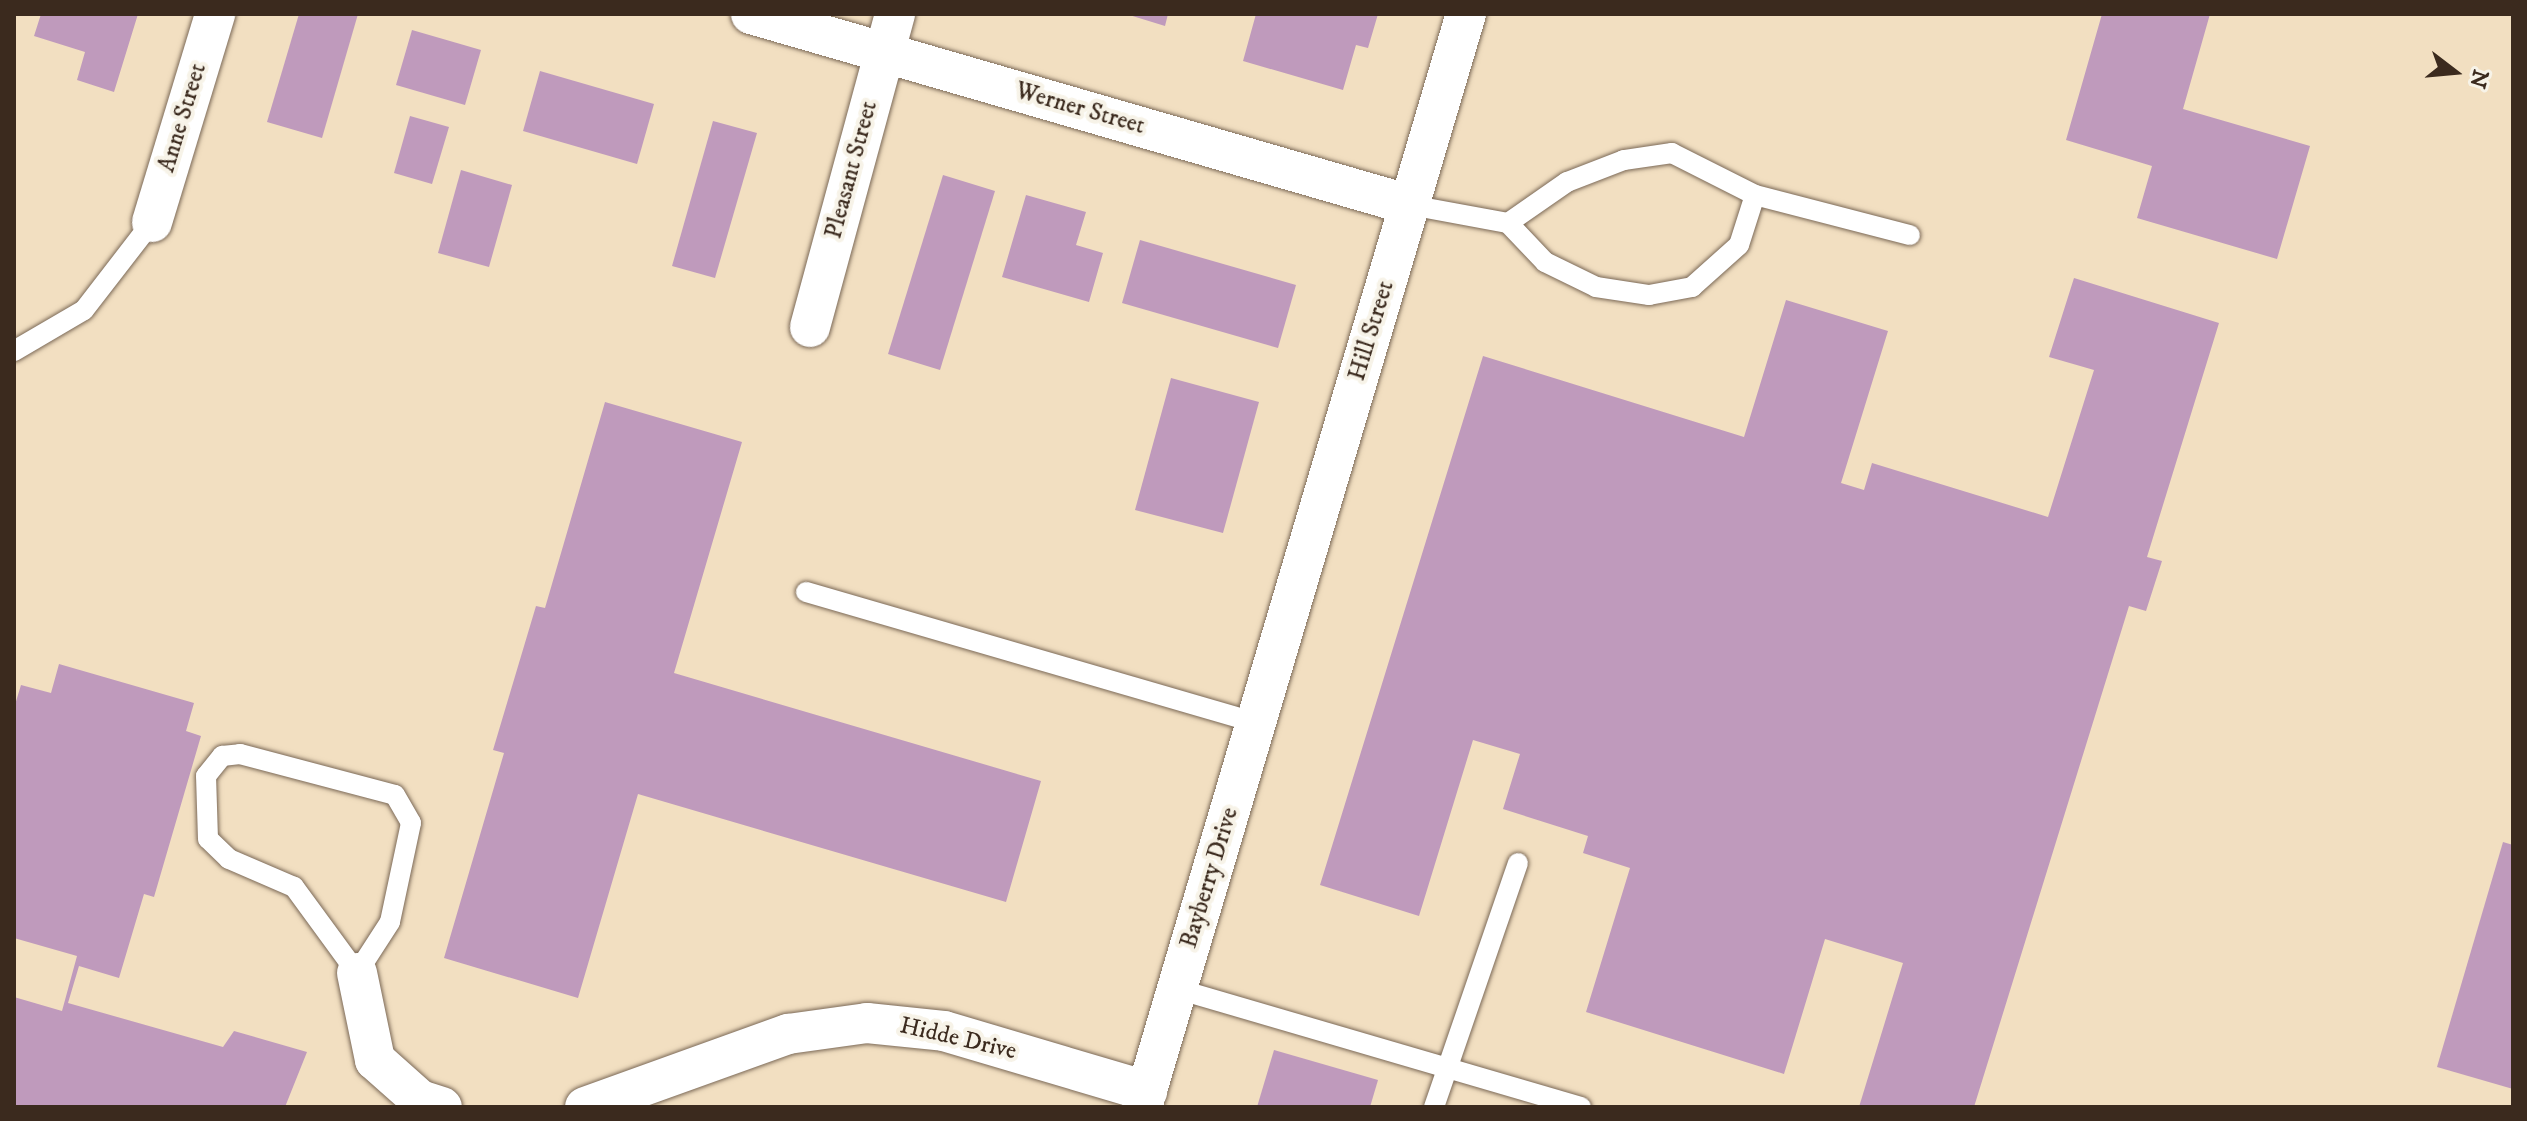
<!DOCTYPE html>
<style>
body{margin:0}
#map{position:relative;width:2527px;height:1121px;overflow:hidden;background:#f2dfc1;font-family:"IM FELL DW Pica",serif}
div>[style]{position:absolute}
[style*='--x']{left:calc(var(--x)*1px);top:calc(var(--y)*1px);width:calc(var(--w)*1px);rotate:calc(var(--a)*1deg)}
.building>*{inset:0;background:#bf9abc}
.roads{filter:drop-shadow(0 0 2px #7b6957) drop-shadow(0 0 2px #7b6957)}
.service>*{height:20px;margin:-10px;padding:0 10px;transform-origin:10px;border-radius:10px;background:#fff}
.minor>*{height:40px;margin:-20px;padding:0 20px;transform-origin:20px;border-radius:20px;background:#fff}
span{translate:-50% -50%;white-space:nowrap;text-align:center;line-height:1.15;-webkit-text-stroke:8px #f7f3e8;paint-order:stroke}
.street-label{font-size:24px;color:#3b2a1e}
.frame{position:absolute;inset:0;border:16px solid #3b2a1e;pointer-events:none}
.north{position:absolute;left:2415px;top:32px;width:80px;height:80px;-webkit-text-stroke:6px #f7f3e8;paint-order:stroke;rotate:106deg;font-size:22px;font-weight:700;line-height:32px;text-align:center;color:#3b2a1e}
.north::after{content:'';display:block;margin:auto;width:28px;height:36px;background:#3b2a1e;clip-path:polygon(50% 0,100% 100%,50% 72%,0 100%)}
</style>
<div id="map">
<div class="building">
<i style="clip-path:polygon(41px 14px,138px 14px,114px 92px,77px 80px,85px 52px,34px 36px)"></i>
<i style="clip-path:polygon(299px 14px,358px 14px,322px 138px,267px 122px)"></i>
<i style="clip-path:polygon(1126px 14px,1168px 14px,1165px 26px)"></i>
<i style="clip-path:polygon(1256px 14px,1378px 14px,1368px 48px,1356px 45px,1343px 90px,1243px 61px)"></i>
<i style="clip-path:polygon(2102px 14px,2210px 14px,2183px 109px,2310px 146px,2277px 259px,2137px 218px,2152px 166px,2066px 140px)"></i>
<i style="clip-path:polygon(412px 30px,481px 50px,465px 105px,396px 85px)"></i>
<i style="clip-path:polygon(540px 71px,654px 104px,637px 164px,523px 131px)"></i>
<i style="clip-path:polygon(410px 116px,449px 127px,432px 184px,394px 173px)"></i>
<i style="clip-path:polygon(713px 121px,757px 133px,715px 278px,672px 266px)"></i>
<i style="clip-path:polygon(461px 170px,512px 185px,489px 267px,438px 253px)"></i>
<i style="clip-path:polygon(943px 175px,995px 191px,940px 370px,888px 354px)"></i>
<i style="clip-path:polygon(1026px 195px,1086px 212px,1076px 245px,1103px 253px,1089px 302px,1002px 277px)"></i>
<i style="clip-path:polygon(1140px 240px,1296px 285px,1278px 348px,1122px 303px)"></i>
<i style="clip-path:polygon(2074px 278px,2219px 323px,2147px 557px,2162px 561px,2146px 611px,2129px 606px,1974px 1107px,1859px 1107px,1903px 963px,1825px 939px,1784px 1074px,1586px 1012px,1630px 868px,1583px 853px,1588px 836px,1503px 809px,1520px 754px,1473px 740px,1419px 916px,1320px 885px,1483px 356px,1744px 437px,1786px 300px,1888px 331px,1841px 483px,1864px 490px,1872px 463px,2048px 517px,2094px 370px,2049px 357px)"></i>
<i style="clip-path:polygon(1171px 378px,1259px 402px,1223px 533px,1135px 510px)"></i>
<i style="clip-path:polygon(605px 402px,742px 442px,674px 673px,1041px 781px,1006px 902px,638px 794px,578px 998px,444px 958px,504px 753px,493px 750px,536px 606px,545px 608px)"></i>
<i style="clip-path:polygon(59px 664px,194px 703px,186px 731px,201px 736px,154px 897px,144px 894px,119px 978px,79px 966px,68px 1003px,223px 1047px,234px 1031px,307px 1052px,285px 1107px,14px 1107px,14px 997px,62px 1011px,77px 956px,14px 938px,14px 708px,21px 685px,51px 693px)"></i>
<i style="clip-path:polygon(2503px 842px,2513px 845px,2513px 1089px,2437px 1067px)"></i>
<i style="clip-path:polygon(1274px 1050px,1378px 1080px,1370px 1107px,1257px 1107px)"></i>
</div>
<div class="roads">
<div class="service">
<i style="--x:1755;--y:195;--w:160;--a:14.5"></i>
<i style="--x:1410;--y:205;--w:100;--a:10.4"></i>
<i style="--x:1508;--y:223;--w:54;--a:46.5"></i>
<i style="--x:1545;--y:262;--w:57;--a:26.1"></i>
<i style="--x:1596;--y:287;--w:54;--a:8.6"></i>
<i style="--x:1649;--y:295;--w:44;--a:-10.5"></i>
<i style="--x:1692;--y:287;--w:63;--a:-41.8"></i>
<i style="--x:1739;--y:245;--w:52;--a:-72.3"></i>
<i style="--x:1755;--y:195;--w:93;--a:-153.2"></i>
<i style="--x:1672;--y:153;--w:49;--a:171.7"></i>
<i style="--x:1624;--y:160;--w:61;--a:158.9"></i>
<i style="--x:1567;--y:182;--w:72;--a:145.2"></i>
<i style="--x:14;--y:351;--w:81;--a:-30.4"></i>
<i style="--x:84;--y:310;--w:111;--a:-52.3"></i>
<i style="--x:806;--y:592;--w:469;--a:16.2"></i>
<i style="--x:240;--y:754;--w:160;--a:14.8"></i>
<i style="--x:395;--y:795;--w:32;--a:60"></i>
<i style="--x:411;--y:823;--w:101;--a:102"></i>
<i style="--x:390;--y:922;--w:61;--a:122.9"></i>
<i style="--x:357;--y:973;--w:107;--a:-126.2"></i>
<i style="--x:294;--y:887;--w:71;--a:-156.7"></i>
<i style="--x:229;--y:859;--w:29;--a:-136"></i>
<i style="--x:208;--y:839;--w:63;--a:-91.8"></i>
<i style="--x:206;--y:776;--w:26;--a:-51"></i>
<i style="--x:222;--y:756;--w:18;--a:-6"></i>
<i style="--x:1177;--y:989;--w:421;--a:16.3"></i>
<i style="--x:1434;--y:1107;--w:258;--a:-71"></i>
</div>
<div class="minor">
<i style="--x:751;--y:14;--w:686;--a:16.16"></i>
<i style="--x:152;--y:222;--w:217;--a:-73.1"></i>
<i style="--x:810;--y:327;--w:324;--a:-74.8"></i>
<i style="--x:357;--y:973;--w:89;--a:78.3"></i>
<i style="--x:375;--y:1060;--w:60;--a:41.6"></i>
<i style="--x:420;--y:1100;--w:23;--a:18"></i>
<i style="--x:585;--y:1107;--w:216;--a:-19.8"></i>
<i style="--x:788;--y:1034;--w:80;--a:-7.9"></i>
<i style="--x:867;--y:1023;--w:77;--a:5.9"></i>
<i style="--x:944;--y:1031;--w:212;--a:16.5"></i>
<i style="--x:1142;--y:1107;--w:1140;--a:-73.49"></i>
</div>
</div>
<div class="street-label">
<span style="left:1080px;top:109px;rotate:16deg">Werner Street</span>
<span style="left:183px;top:118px;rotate:-73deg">Anne Street</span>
<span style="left:852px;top:170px;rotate:-75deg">Pleasant Street</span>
<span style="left:1372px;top:331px;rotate:-73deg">Hill Street</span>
<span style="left:1210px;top:878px;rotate:-73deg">Bayberry Drive</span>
<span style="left:958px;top:1039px;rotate:13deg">Hidde Drive</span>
</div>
<div class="frame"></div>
<div class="north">N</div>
</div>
